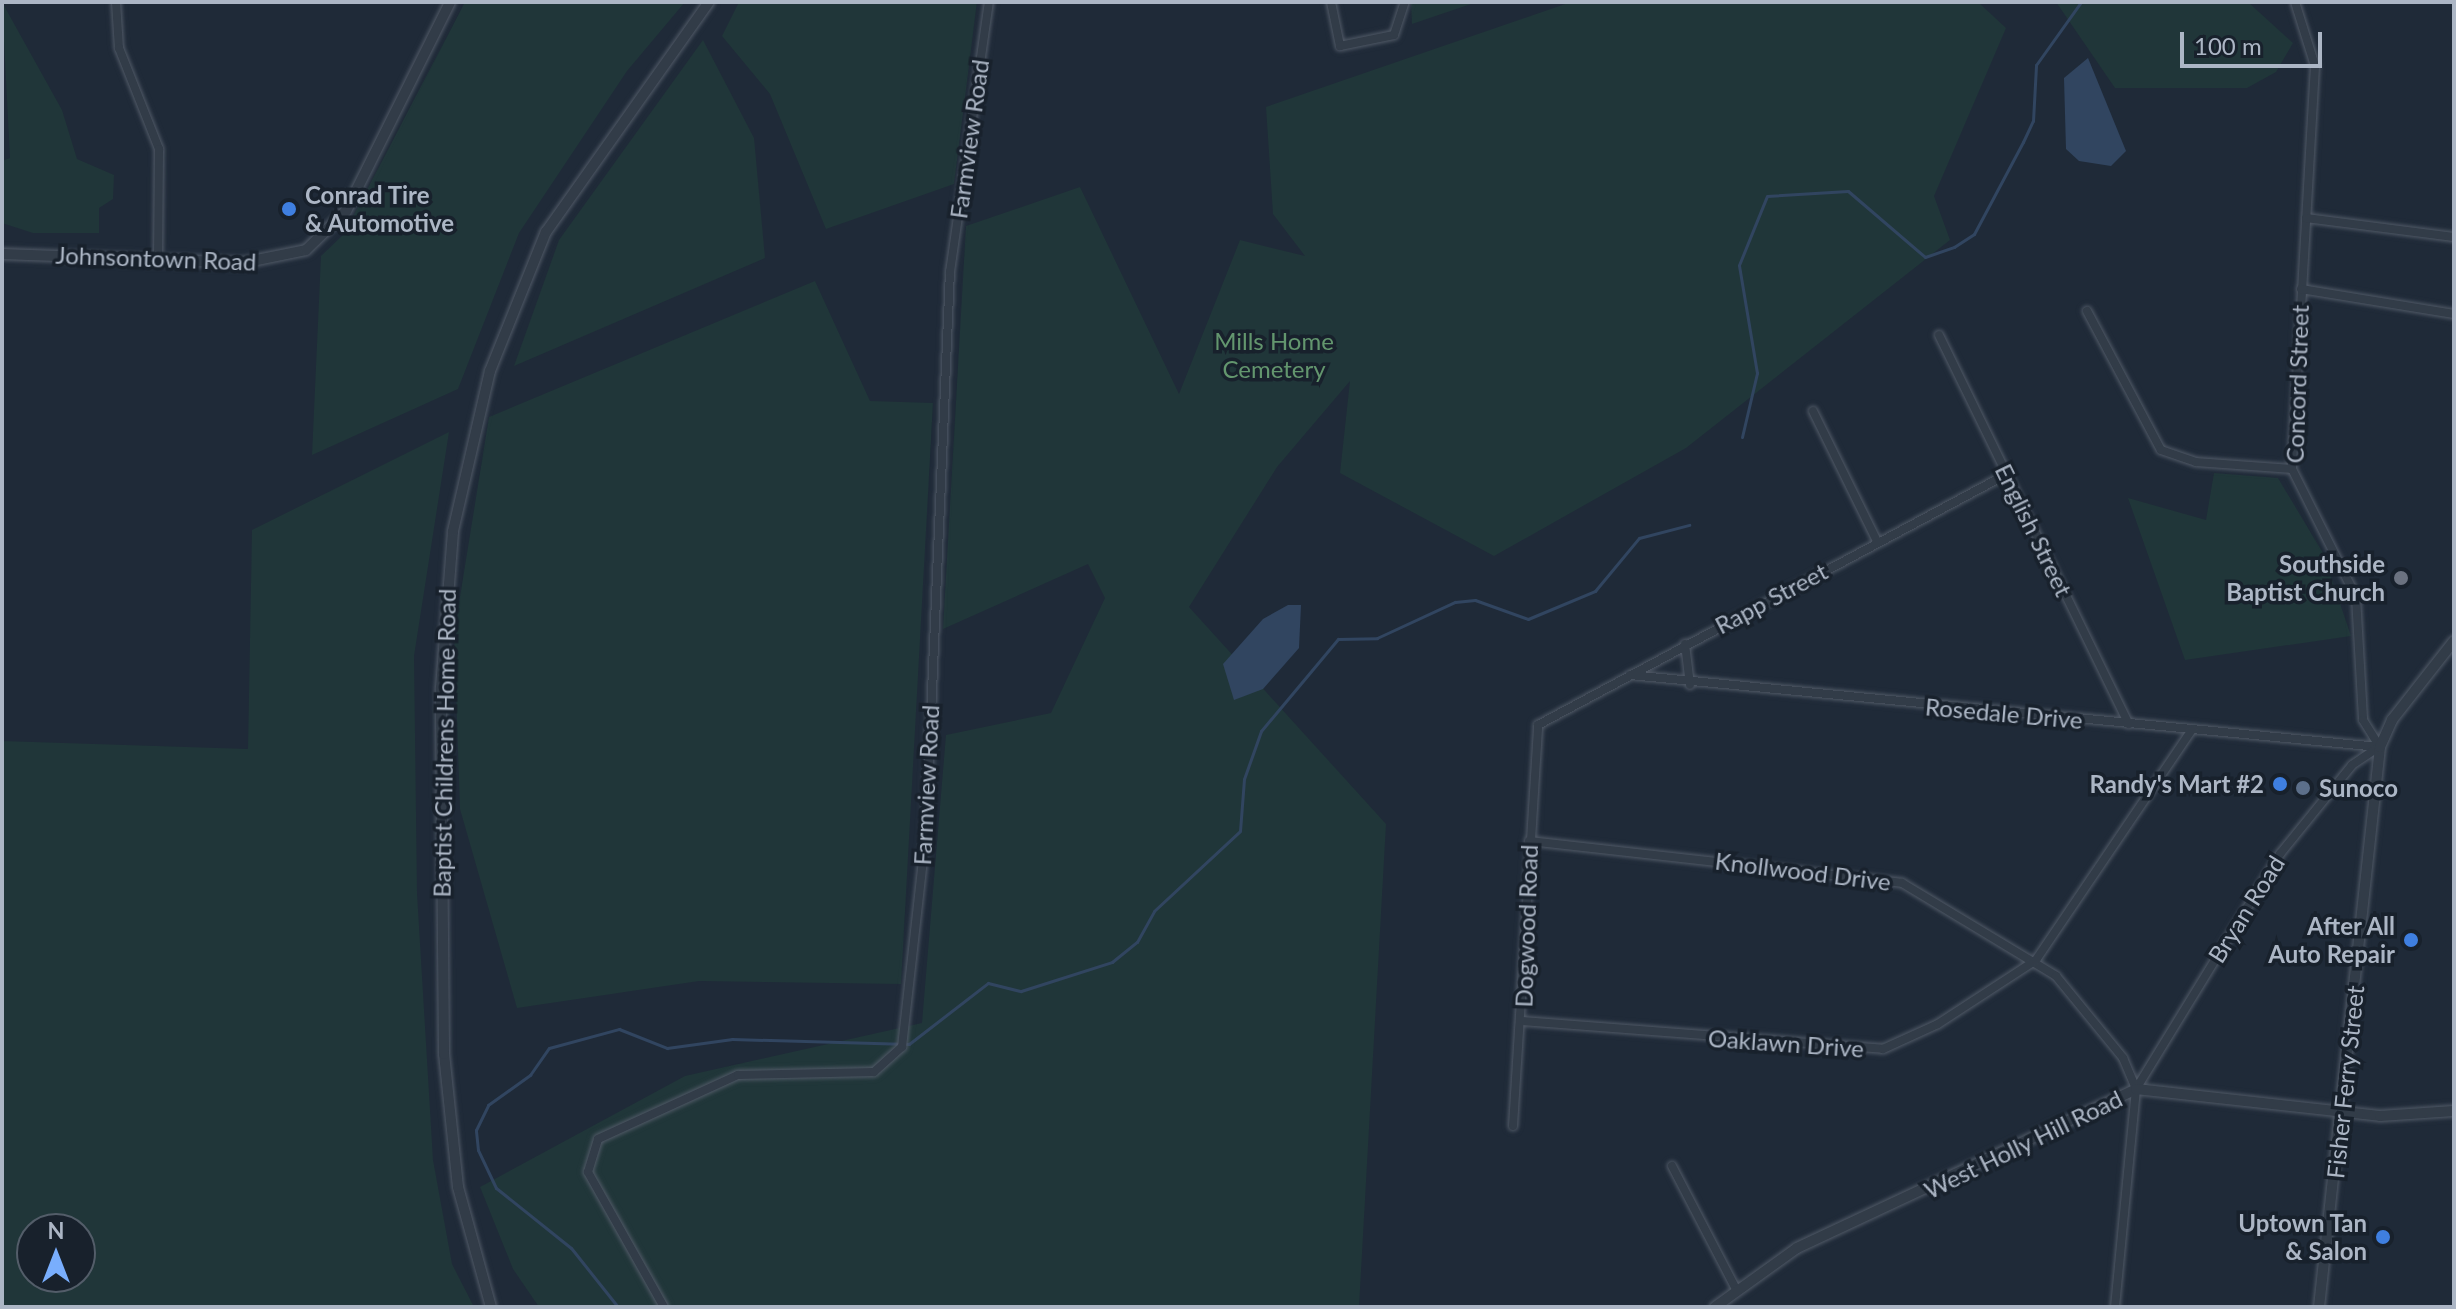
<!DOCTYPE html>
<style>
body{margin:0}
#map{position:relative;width:2456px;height:1309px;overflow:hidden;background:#1f2a38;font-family:Lato,sans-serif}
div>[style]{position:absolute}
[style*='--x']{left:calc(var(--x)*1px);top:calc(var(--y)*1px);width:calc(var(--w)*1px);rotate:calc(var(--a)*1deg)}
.green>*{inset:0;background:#203639}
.water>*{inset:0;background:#314560}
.stream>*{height:3px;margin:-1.5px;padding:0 1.5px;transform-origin:1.5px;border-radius:1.5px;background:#314560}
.roads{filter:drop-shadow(0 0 2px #505966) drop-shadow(0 0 2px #505966)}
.minor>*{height:8px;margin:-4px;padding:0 4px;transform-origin:4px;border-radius:4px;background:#323c48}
.tertiary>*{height:10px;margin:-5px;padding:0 5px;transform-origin:5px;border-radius:5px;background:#323c48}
.dots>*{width:22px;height:22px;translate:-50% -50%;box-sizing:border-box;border:4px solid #18212c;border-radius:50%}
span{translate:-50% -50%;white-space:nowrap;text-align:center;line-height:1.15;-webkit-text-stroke:7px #18212c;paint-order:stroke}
.street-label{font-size:24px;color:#acb6c5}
.poi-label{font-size:24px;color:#acb6c5;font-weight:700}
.left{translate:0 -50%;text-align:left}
.right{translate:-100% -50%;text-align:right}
.park-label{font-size:24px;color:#63966e}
.frame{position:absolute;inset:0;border:4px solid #acb6c5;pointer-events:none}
.north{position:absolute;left:16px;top:1213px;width:80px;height:80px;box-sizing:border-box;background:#18212c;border:2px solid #535d69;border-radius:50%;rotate:0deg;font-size:22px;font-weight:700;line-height:32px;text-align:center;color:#acb6c5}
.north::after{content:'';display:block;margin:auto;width:28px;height:36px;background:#79aefd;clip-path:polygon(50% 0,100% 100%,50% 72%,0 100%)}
.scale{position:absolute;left:2180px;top:32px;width:142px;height:36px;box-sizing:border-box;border:4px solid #acb6c5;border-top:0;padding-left:10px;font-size:24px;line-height:28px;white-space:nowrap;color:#acb6c5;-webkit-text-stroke:6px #18212c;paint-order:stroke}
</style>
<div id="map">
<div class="green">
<i style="clip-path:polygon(2px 2px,62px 110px,77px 159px,114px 175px,113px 199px,99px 208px,99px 233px,33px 233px,2px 223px,2px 161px,10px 158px)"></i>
<i style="clip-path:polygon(465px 2px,685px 2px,627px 71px,519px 233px,458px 389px,312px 455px,321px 256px,344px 234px)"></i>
<i style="clip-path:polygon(739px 2px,977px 2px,954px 184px,826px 229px,770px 94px,722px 36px)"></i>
<i style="clip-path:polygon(1411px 2px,1477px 2px,1412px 24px)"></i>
<i style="clip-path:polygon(1571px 2px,1978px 2px,2006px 28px,1934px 196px,1950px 240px,1686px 448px,1494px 556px,1340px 473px,1350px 381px,1277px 467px,1189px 607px,1386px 824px,1359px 1307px,539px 1307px,513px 1269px,480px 1187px,685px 1076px,922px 1023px,946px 735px,1051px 713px,1105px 598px,1088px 564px,943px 629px,966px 226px,1080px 187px,1179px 394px,1240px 240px,1305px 256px,1273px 214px,1266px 107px)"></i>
<i style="clip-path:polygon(2056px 2px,2248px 2px,2293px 43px,2276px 72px,2247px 88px,2115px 88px)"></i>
<i style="clip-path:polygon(703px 40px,754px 138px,765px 258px,514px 366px,559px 240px)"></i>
<i style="clip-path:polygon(815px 281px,870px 401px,933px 403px,901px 984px,699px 981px,517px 1008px,460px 809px,454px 634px,489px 417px)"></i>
<i style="clip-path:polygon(evenodd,449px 432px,414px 656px,417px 893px,433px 1160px,452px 1264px,474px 1307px,2px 1307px,2px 741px,248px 749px,252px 530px,449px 432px,32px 1229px,80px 1229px,80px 1277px,32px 1277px,32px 1229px)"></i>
<i style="clip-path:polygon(2214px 473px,2278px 478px,2323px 553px,2351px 636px,2185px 660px,2128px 498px,2206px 520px)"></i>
</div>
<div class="water">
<i style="clip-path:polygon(2088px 58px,2126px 151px,2111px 166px,2079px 161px,2066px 149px,2064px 78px)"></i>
<i style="clip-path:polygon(1288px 605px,1301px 605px,1299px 648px,1263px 689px,1234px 700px,1223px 664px,1263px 619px)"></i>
</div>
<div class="stream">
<i style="--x:1742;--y:437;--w:66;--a:-76.8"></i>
<i style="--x:1757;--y:373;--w:109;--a:-99.5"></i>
<i style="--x:1739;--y:265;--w:74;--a:-67.9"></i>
<i style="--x:1767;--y:196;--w:81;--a:-3.5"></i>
<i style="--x:1848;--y:191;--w:101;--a:40.6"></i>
<i style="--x:1925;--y:257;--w:31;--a:-19"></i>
<i style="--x:1954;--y:247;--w:24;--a:-33"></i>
<i style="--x:1974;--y:234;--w:104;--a:-62"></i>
<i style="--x:2023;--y:142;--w:23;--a:-65"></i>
<i style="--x:2033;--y:121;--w:56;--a:-86.9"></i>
<i style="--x:2036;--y:65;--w:77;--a:-54.5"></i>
<i style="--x:618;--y:1307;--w:75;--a:-128.5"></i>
<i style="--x:571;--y:1248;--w:96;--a:-141.3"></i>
<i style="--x:496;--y:1188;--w:42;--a:-115.3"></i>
<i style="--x:478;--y:1150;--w:20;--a:-96"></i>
<i style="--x:476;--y:1130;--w:28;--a:-64"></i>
<i style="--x:488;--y:1105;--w:52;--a:-35.5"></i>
<i style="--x:530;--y:1075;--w:33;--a:-55"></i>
<i style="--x:549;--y:1048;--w:73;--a:-15.2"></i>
<i style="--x:619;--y:1029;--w:52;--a:21.6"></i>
<i style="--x:667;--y:1048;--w:66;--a:-7.9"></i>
<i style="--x:732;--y:1039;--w:177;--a:1.6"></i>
<i style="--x:909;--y:1044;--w:100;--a:-37.7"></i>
<i style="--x:988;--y:983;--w:34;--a:14"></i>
<i style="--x:1021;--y:991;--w:96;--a:-17.7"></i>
<i style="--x:1112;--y:962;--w:32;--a:-39"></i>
<i style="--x:1137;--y:942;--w:35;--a:-61"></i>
<i style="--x:1154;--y:911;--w:117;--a:-42.9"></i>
<i style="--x:1240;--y:831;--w:52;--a:-85.6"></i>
<i style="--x:1244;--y:779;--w:51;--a:-70.5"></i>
<i style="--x:1261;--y:731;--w:120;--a:-50.1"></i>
<i style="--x:1338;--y:639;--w:39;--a:-1"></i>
<i style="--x:1377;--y:638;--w:86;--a:-24.8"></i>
<i style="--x:1455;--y:602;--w:20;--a:-6"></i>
<i style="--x:1475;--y:600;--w:56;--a:19.7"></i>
<i style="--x:1528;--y:619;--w:73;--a:-22.7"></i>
<i style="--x:1595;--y:591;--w:69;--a:-50.3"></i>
<i style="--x:1639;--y:538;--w:52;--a:-14.6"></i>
</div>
<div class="roads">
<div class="minor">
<i style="--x:116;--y:2;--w:46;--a:86.3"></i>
<i style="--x:119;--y:48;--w:109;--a:68.4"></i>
<i style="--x:159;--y:149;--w:110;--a:90.5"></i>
<i style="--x:1331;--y:2;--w:45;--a:78.4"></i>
<i style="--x:1340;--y:46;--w:55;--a:-11.5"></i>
<i style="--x:1394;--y:35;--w:35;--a:-72"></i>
<i style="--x:2295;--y:2;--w:67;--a:72.6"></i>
<i style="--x:2315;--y:66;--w:404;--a:93.3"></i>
<i style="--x:2292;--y:469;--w:143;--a:63.4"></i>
<i style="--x:2356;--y:597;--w:123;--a:86.7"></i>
<i style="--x:2363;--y:720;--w:32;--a:58"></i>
<i style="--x:2306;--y:218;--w:149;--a:7.3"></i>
<i style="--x:2301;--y:289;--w:155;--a:9.3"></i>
<i style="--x:2087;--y:311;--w:157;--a:62"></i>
<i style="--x:2161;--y:450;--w:37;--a:19"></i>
<i style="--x:2196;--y:462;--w:96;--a:4.2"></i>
<i style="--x:1939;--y:335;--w:433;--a:64"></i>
<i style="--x:1813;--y:411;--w:145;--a:63.8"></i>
<i style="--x:1685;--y:644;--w:41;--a:83"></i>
<i style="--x:1630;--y:675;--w:752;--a:5.49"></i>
<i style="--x:1529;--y:841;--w:375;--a:6.4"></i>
<i style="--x:1902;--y:883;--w:180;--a:31.1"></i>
<i style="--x:2056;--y:976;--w:106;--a:50.7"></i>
<i style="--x:2123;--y:1058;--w:34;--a:67"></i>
<i style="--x:2136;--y:1089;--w:219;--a:95.5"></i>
<i style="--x:1522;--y:1021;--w:362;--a:4.4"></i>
<i style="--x:1883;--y:1049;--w:60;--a:-24.4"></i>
<i style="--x:1938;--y:1024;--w:117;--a:-33.1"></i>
<i style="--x:2036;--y:960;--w:278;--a:-55.9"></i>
<i style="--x:2136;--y:1089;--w:276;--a:-58.5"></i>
<i style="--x:2280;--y:854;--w:114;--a:-51"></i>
<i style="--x:2352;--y:765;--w:32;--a:-34"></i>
<i style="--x:1513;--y:1126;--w:402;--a:-86.4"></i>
<i style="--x:1538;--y:725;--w:532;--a:-28.15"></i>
<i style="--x:1672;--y:1166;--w:139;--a:62.5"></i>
<i style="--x:664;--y:1307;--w:155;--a:-119.4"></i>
<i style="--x:588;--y:1172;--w:34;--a:-73"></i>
<i style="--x:598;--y:1139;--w:154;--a:-24.6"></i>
<i style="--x:738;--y:1075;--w:136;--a:-1.3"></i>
<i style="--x:874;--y:1072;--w:38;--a:-42"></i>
<i style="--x:902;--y:1047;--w:216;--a:-83.6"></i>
<i style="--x:926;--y:832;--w:561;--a:-87.55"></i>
<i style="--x:950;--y:272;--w:273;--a:-81.8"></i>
</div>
<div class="tertiary">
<i style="--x:2;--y:254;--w:240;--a:2.1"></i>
<i style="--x:242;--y:263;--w:65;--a:-11.5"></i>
<i style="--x:306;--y:250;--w:56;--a:-44.3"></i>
<i style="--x:346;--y:211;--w:233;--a:-63.5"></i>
<i style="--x:491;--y:1307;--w:124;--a:-105.4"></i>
<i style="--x:458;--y:1187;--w:134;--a:-96"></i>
<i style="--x:444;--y:1054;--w:366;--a:-90.5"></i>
<i style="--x:441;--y:688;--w:157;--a:-85.6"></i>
<i style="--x:453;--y:531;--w:164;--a:-77"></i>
<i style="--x:490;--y:371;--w:150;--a:-68.1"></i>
<i style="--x:546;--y:232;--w:282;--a:-54.7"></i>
<i style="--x:1715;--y:1307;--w:101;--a:-35.7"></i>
<i style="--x:1797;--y:1248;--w:374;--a:-25.1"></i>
<i style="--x:2136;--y:1089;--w:245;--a:6.3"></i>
<i style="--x:2380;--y:1116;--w:74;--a:-3.9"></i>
<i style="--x:2319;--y:1307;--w:563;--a:-83.78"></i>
<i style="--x:2380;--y:747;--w:30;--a:-66"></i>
<i style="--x:2392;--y:720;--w:100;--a:-51.9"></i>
</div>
</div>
<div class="dots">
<i style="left:289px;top:209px;background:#3f7fe0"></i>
<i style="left:2401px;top:578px;background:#6b7280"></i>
<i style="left:2280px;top:784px;background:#3f7fe0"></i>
<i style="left:2303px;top:788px;background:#5c6f8a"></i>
<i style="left:2411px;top:940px;background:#3f7fe0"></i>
<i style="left:2383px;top:1237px;background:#3f7fe0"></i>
</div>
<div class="street-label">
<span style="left:969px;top:139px;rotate:-82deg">Farmview Road</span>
<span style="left:156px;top:258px;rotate:2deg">Johnsontown Road</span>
<span style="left:2297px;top:384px;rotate:-88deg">Concord Street</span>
<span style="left:2034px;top:530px;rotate:64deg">English Street</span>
<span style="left:1771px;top:598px;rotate:-28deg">Rapp Street</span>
<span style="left:2004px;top:713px;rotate:5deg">Rosedale Drive</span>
<span style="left:444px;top:743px;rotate:-89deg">Baptist Childrens Home Road</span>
<span style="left:926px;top:785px;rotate:-87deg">Farmview Road</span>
<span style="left:1803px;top:871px;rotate:7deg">Knollwood Drive</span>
<span style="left:2246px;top:909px;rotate:-58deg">Bryan Road</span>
<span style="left:1526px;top:926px;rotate:-88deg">Dogwood Road</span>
<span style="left:1786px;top:1043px;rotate:4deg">Oaklawn Drive</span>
<span style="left:2345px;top:1082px;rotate:-84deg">Fisher Ferry Street</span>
<span style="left:2023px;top:1144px;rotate:-26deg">West Holly Hill Road</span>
</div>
<div class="poi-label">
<span class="left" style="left:305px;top:209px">Conrad Tire<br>&amp; Automotive</span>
<span class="right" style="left:2385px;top:578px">Southside<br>Baptist Church</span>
<span class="right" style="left:2264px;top:784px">Randy's Mart #2</span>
<span class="left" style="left:2319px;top:788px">Sunoco</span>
<span class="right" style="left:2395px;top:940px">After All<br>Auto Repair</span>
<span class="right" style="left:2367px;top:1237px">Uptown Tan<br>&amp; Salon</span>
</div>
<div class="park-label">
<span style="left:1274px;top:355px">Mills Home<br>Cemetery</span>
</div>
<div class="frame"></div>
<div class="north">N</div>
<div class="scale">100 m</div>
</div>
